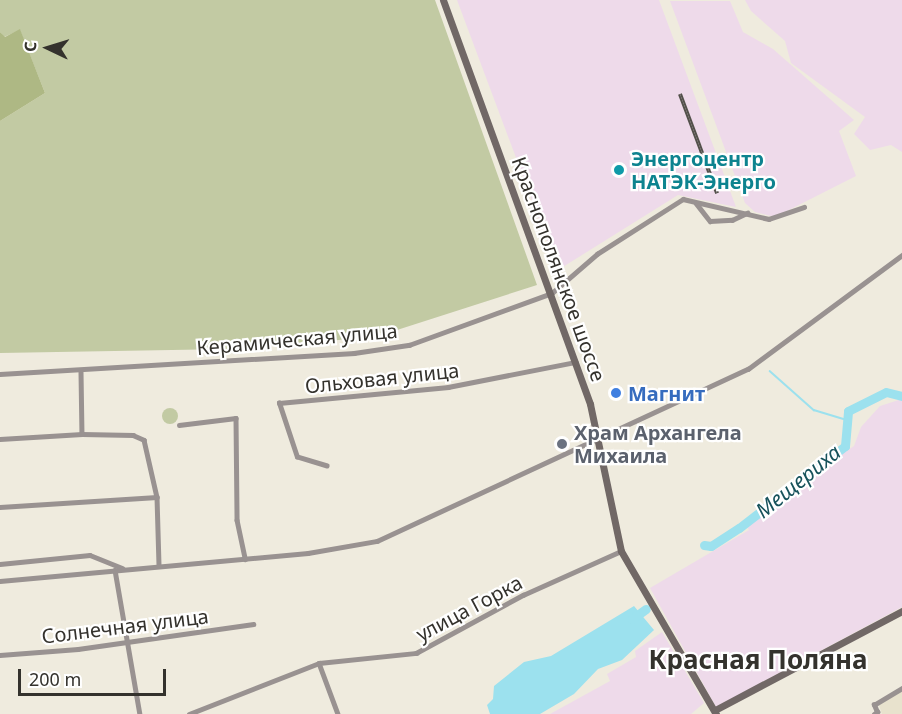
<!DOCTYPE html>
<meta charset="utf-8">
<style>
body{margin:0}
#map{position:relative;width:902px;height:714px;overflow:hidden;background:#efebde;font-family:"Noto Sans",sans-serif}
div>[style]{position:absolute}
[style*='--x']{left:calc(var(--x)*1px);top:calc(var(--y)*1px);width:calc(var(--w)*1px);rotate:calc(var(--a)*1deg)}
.industrial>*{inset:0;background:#eedaea}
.built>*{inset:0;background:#e8e2cd}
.green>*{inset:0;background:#c2caa3}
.round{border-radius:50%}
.forest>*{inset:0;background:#aeb884}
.water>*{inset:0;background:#9ce1ee}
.stream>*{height:1.5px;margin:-0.75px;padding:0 0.75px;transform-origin:0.75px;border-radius:0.75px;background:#9ce1ee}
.river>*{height:9px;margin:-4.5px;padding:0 4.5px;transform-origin:4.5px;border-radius:4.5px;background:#9ce1ee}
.street>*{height:4.5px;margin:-2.25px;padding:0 2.25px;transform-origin:2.25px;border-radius:2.25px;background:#999291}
.secondary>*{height:7px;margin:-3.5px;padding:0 3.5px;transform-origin:3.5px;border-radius:3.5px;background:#716866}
.rail>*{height:4px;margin-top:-2px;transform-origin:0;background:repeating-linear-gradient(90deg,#fff 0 4.5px,#53514b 0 9px);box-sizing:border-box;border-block:2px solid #53514b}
.dots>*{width:16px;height:16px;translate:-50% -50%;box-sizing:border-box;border:3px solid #fff;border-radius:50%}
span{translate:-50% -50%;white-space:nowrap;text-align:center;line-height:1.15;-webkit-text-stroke:4.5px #fff;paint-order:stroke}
.culture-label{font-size:20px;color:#0d838f;font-weight:700}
.left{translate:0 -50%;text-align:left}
.street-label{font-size:20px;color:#34322d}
.shop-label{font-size:20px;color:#366cbe;font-weight:700}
.worship-label{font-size:20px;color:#5b616d;font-weight:700}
.water-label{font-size:21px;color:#17525b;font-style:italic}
.district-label{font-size:26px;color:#34322d;font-weight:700}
.north{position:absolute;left:18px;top:18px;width:60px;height:60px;-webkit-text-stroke:4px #fff;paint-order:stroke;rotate:274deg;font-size:16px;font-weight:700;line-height:24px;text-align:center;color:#34322d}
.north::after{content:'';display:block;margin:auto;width:21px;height:27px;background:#34322d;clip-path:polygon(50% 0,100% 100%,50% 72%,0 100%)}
.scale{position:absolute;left:18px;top:669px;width:148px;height:27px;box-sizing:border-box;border:3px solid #34322d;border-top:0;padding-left:8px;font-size:18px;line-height:21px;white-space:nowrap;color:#34322d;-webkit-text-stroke:4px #fff;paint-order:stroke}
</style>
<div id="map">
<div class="industrial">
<i style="clip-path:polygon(457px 0,659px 0,736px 207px,678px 195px,558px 270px)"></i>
<i style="clip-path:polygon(745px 0,902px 0,902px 152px,891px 145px,870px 150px,854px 134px,865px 117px,791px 63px,785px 41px,751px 11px)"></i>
<i style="clip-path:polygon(670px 1px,730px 1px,743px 32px,773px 49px,854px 120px,839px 131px,856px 176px,775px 217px,755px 212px,745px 203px)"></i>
<i style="clip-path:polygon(902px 399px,902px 607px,716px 707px,650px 588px,749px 530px,745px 524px,770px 502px,854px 446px,861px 427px,880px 406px)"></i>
<i style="clip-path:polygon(662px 632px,704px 703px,691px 714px,550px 714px,610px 681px,607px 674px,636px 657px,635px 651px)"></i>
</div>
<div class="built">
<i style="clip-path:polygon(902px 690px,902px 714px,882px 714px,879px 705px)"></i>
</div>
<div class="green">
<i style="clip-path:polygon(0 0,435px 0,537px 285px,397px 330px,339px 340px,229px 349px,0 353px,0 121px,45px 93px,20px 30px,4px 37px,0 32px)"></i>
<i class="round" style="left:162px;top:408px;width:16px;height:16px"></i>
</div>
<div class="forest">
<i style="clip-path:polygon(20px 29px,45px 93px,0 121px,0 32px,5px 37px)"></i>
</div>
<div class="water">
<i style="clip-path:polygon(634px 606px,654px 630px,622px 660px,598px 669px,574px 694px,540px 714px,490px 714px,487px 705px,493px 699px,494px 686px,524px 662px,551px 656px)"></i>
</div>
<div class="stream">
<i style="--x:770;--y:371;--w:59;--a:41.6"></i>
<i style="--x:814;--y:410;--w:34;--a:17"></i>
</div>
<div class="river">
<i style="--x:704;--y:545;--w:7;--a:8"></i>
<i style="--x:711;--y:546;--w:33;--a:-33"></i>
<i style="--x:739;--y:528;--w:134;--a:-37.7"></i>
<i style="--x:845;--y:446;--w:35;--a:-85"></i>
<i style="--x:848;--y:411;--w:42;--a:-26.6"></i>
<i style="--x:886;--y:392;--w:16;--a:14"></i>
<i style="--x:632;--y:619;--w:17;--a:-36"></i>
</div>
<div class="street">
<i style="--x:696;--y:203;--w:23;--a:52"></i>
<i style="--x:710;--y:221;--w:22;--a:-3"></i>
<i style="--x:732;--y:220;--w:17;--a:-25"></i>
<i style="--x:81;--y:372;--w:62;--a:89.1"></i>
<i style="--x:0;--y:374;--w:355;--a:-3.4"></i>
<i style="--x:354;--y:353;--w:56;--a:-8.3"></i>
<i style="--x:409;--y:345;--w:152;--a:-20"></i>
<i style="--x:552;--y:293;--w:60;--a:-40.9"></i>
<i style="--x:597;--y:254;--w:102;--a:-32.6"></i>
<i style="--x:683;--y:199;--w:88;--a:13.1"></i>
<i style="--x:769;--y:219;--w:37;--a:-19"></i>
<i style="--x:179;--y:425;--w:57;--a:-7"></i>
<i style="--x:236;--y:418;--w:102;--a:89.4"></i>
<i style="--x:237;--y:520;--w:40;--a:78"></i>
<i style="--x:0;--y:439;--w:82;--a:-3.5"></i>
<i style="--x:82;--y:434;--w:51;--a:1.1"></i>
<i style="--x:133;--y:435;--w:12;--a:24"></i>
<i style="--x:144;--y:440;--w:58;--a:77.2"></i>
<i style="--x:157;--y:497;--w:67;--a:88.3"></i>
<i style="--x:327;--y:466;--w:31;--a:-163"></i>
<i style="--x:297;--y:457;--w:57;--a:-108.4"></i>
<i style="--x:279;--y:403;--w:170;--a:-5.4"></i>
<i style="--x:448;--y:387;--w:130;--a:-11.1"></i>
<i style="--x:0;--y:507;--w:157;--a:-3.6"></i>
<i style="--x:0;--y:564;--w:90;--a:-5.7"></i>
<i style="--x:90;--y:555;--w:35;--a:22"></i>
<i style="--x:115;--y:570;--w:146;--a:80.2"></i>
<i style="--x:0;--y:581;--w:309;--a:-5.2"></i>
<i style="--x:308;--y:553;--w:70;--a:-9.9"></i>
<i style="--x:377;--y:541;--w:409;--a:-24.9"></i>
<i style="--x:748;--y:369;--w:192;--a:-36.5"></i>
<i style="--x:0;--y:655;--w:78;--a:-4.4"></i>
<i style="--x:78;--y:649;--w:177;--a:-8.1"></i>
<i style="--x:319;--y:663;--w:54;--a:69.6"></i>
<i style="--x:189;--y:714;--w:140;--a:-21.4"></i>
<i style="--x:319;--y:663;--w:98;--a:-5.9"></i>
<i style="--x:416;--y:653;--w:122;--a:-28.5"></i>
<i style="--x:523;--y:595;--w:107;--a:-24.2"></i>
<i style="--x:874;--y:714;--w:4;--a:-34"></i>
<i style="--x:877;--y:712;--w:8;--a:-113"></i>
<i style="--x:874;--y:705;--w:33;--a:-31"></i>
</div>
<div class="secondary">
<i style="--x:443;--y:0;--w:430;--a:70"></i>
<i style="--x:590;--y:404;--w:150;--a:78.1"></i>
<i style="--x:621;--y:551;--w:189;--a:59.8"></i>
<i style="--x:715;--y:710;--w:212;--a:-27.9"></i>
</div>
<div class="rail">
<i style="--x:680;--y:94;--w:106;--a:69.5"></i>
</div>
<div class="dots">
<i style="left:619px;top:170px;background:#0f9aa8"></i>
<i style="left:616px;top:393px;background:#3f7fe0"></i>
<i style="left:562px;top:444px;background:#6b7280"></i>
</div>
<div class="culture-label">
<span class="left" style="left:631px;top:170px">Энергоцентр<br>НАТЭК-Энерго</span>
</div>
<div class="street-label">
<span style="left:559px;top:269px;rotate:70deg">Краснополянское шоссе</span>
<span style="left:297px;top:339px;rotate:-5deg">Керамическая улица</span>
<span style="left:382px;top:378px;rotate:-6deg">Ольховая улица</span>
<span style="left:469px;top:608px;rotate:-28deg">улица Горка</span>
<span style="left:125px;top:626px;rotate:-7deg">Солнечная улица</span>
</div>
<div class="shop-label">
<span class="left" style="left:628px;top:393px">Магнит</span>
</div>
<div class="worship-label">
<span class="left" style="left:574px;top:444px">Храм Архангела<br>Михаила</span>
</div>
<div class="water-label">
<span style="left:798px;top:481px;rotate:-39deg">Мещериха</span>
</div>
<div class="district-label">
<span style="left:758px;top:660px">Красная Поляна</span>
</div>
<div class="north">С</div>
<div class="scale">200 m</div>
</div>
